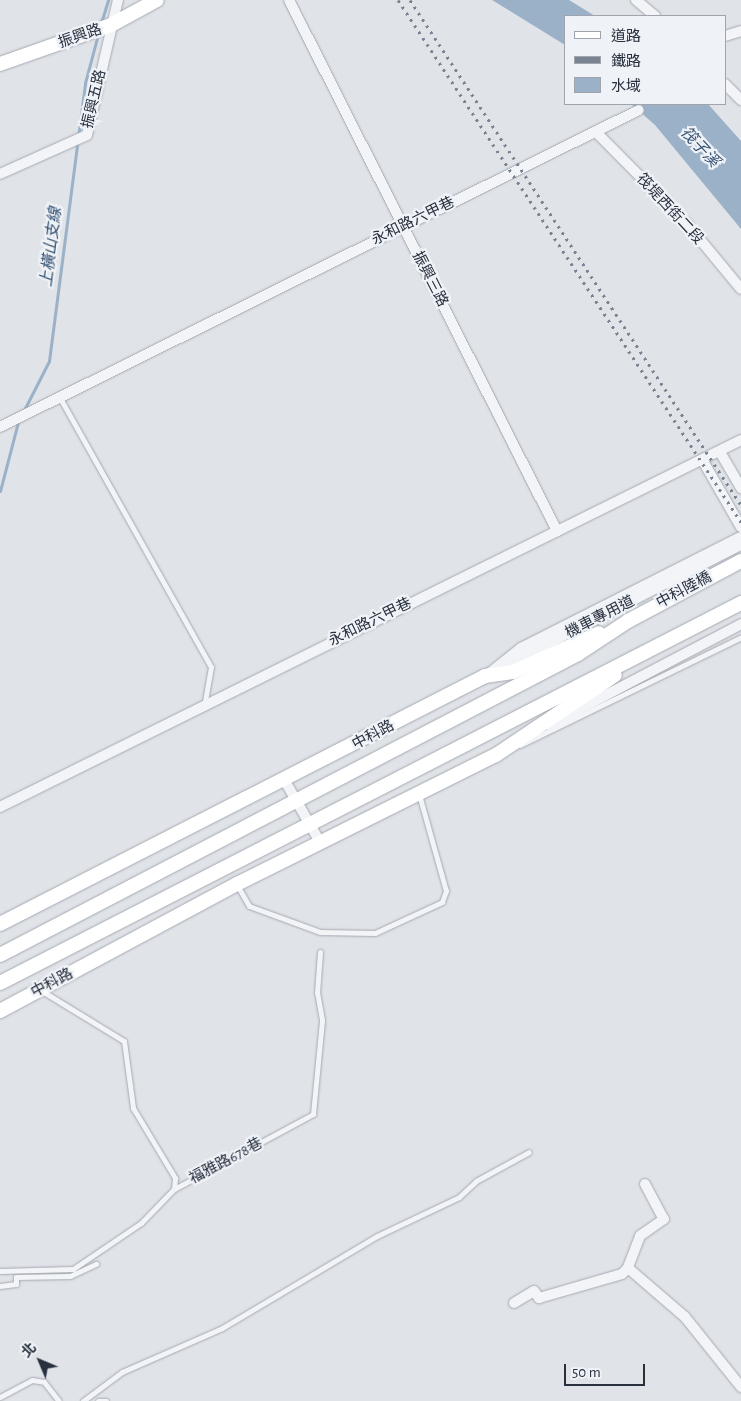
<!DOCTYPE html>
<meta charset="utf-8">
<style>
body{margin:0}
#map{position:relative;width:741px;height:1401px;overflow:hidden;background:#e0e3e8;font-family:"Alegreya Sans","Noto Sans TC",sans-serif}
div>[style]{position:absolute}
[style*='--x']{left:calc(var(--x)*1px);top:calc(var(--y)*1px);width:calc(var(--w)*1px);rotate:calc(var(--a)*1deg)}
.water>*{inset:0;background:#9bb1c8}
.stream>*{height:3px;margin:-1.5px;padding:0 1.5px;transform-origin:1.5px;border-radius:1.5px;background:#9bb1c8}
.roads{filter:drop-shadow(0 0 1px #a5aab2) drop-shadow(0 0 1px #a5aab2)}
.lane>*{height:5px;margin:-2.5px;padding:0 2.5px;transform-origin:2.5px;border-radius:2.5px;background:#f2f4f7}
.street>*{height:10px;margin:-5px;padding:0 5px;transform-origin:5px;border-radius:5px;background:#f2f4f7}
.secondary>*{height:14px;margin:-7px;padding:0 7px;transform-origin:7px;border-radius:7px;background:#fff}
.rail>*{height:3px;margin-top:-1.5px;transform-origin:0;background:repeating-linear-gradient(90deg,#798392 0 2.5px,transparent 0 7.5px)}
span{translate:-50% -50%;white-space:nowrap;text-align:center;line-height:1.15;-webkit-text-stroke:4.5px #eff2f6;paint-order:stroke}
.street-label{font-size:15px;color:#29313f}
.water-label{font-size:16px;color:#335072;font-style:italic}
.legend{position:absolute;left:564px;top:15px;width:162px;height:90px;box-sizing:border-box;background:#eff2f6;border:1px solid #a0a5ad;margin:0;padding:6px 9px;list-style:none;font-size:15px;color:#29313f}
.legend li{display:flex;align-items:center;gap:10px;height:25px}
.legend b{width:25px;border:1px solid #a0a5ad}
.north{position:absolute;left:15px;top:1336px;width:50px;height:50px;-webkit-text-stroke:4px #eff2f6;paint-order:stroke;rotate:315deg;font-size:14px;font-weight:700;line-height:20px;text-align:center;color:#29313f}
.north::after{content:'';display:block;margin:auto;width:18px;height:22px;background:#29313f;clip-path:polygon(50% 0,100% 100%,50% 72%,0 100%)}
.scale{position:absolute;left:564px;top:1364px;width:81px;height:22px;box-sizing:border-box;border:2px solid #29313f;border-top:0;padding-left:6px;font-size:15px;line-height:18px;white-space:nowrap;color:#29313f;-webkit-text-stroke:4px #eff2f6;paint-order:stroke}
</style>
<div id="map">
<div class="water">
<i style="clip-path:polygon(492px 0,569px 0,595px 16px,565px 16px,565px 45px)"></i>
<i style="clip-path:polygon(631px 104px,708px 104px,741px 141px,741px 229px,655px 125px)"></i>
</div>
<div class="stream">
<i style="--x:101;--y:23;--w:24;--a:-73"></i>
<i style="--x:23;--y:412;--w:57;--a:-63"></i>
<i style="--x:49;--y:361;--w:280;--a:-82.6"></i>
<i style="--x:85;--y:83;--w:51;--a:-75.1"></i>
<i style="--x:0;--y:491;--w:71;--a:-75.4"></i>
</div>
<div class="roads">
<div class="lane">
<i style="--x:60;--y:398;--w:308;--a:60.7"></i>
<i style="--x:211;--y:667;--w:39;--a:100"></i>
<i style="--x:520;--y:745;--w:246;--a:-26"></i>
<i style="--x:237;--y:885;--w:24;--a:60"></i>
<i style="--x:249;--y:906;--w:76;--a:20.1"></i>
<i style="--x:320;--y:932;--w:55;--a:1"></i>
<i style="--x:375;--y:933;--w:74;--a:-24.8"></i>
<i style="--x:442;--y:902;--w:12;--a:-70"></i>
<i style="--x:446;--y:891;--w:101;--a:-105.6"></i>
<i style="--x:42;--y:991;--w:96;--a:31.4"></i>
<i style="--x:124;--y:1041;--w:68;--a:82.3"></i>
<i style="--x:133;--y:1108;--w:82;--a:59"></i>
<i style="--x:175;--y:1178;--w:11;--a:95"></i>
<i style="--x:0;--y:1271;--w:73;--a:-1.6"></i>
<i style="--x:73;--y:1269;--w:82;--a:-34.1"></i>
<i style="--x:141;--y:1223;--w:47;--a:-45.9"></i>
<i style="--x:174;--y:1189;--w:158;--a:-28.3"></i>
<i style="--x:313;--y:1114;--w:94;--a:-84.5"></i>
<i style="--x:322;--y:1020;--w:27;--a:-100"></i>
<i style="--x:317;--y:993;--w:41;--a:-85.8"></i>
<i style="--x:0;--y:1286;--w:16;--a:-7"></i>
<i style="--x:16;--y:1284;--w:7;--a:-90"></i>
<i style="--x:16;--y:1277;--w:54;--a:-1.1"></i>
<i style="--x:70;--y:1276;--w:29;--a:-25"></i>
<i style="--x:0;--y:1397;--w:36;--a:-28"></i>
<i style="--x:32;--y:1380;--w:12;--a:9"></i>
<i style="--x:44;--y:1382;--w:24;--a:52"></i>
<i style="--x:83;--y:1401;--w:49;--a:-36.6"></i>
<i style="--x:122;--y:1372;--w:109;--a:-23.7"></i>
<i style="--x:222;--y:1328;--w:180;--a:-30.7"></i>
<i style="--x:377;--y:1236;--w:91;--a:-25.4"></i>
<i style="--x:459;--y:1197;--w:23;--a:-43"></i>
<i style="--x:476;--y:1181;--w:60;--a:-28.7"></i>
<i style="--x:98;--y:1401;--w:8;--a:0"></i>
</div>
<div class="street">
<i style="--x:289;--y:0;--w:595;--a:63.22"></i>
<i style="--x:636;--y:0;--w:25;--a:40"></i>
<i style="--x:725;--y:36;--w:17;--a:-17"></i>
<i style="--x:725;--y:84;--w:23;--a:45"></i>
<i style="--x:596;--y:132;--w:131;--a:45.3"></i>
<i style="--x:688;--y:225;--w:83;--a:50.4"></i>
<i style="--x:0;--y:174;--w:95;--a:-24.1"></i>
<i style="--x:87;--y:135;--w:139;--a:-77.1"></i>
<i style="--x:0;--y:427;--w:713;--a:-26.39"></i>
<i style="--x:720;--y:452;--w:42;--a:59.7"></i>
<i style="--x:703;--y:461;--w:76;--a:60.1"></i>
<i style="--x:506;--y:665;--w:264;--a:-27.1"></i>
<i style="--x:486;--y:676;--w:45;--a:-38.7"></i>
<i style="--x:521;--y:648;--w:246;--a:-26.8"></i>
<i style="--x:549;--y:725;--w:217;--a:-27.7"></i>
<i style="--x:285;--y:781;--w:70;--a:60.2"></i>
<i style="--x:0;--y:807;--w:827;--a:-26.35"></i>
<i style="--x:645;--y:1184;--w:40;--a:62"></i>
<i style="--x:664;--y:1219;--w:29;--a:145"></i>
<i style="--x:640;--y:1236;--w:34;--a:111"></i>
<i style="--x:628;--y:1268;--w:75;--a:40.7"></i>
<i style="--x:685;--y:1317;--w:90;--a:51.3"></i>
<i style="--x:514;--y:1303;--w:23;--a:-31"></i>
<i style="--x:534;--y:1291;--w:9;--a:54"></i>
<i style="--x:539;--y:1298;--w:86;--a:-16.1"></i>
<i style="--x:622;--y:1274;--w:8;--a:-45"></i>
</div>
<div class="secondary">
<i style="--x:0;--y:64;--w:118;--a:-19.4"></i>
<i style="--x:111;--y:25;--w:52;--a:-28.5"></i>
<i style="--x:0;--y:924;--w:545;--a:-27.08"></i>
<i style="--x:485;--y:676;--w:28;--a:-8"></i>
<i style="--x:513;--y:672;--w:94;--a:-24.4"></i>
<i style="--x:0;--y:955;--w:652;--a:-27.51"></i>
<i style="--x:578;--y:654;--w:60;--a:-33.4"></i>
<i style="--x:628;--y:621;--w:128;--a:-28"></i>
<i style="--x:0;--y:983;--w:833;--a:-27.15"></i>
<i style="--x:0;--y:1011;--w:269;--a:-28.2"></i>
<i style="--x:237;--y:884;--w:289;--a:-26.5"></i>
<i style="--x:496;--y:755;--w:143;--a:-33.9"></i>
</div>
</div>
<div class="rail">
<i style="--x:398;--y:0;--w:625;--a:56.69"></i>
<i style="--x:410;--y:0;--w:604;--a:56.76"></i>
</div>
<div class="street-label">
<span style="left:80px;top:36px;rotate:-19deg">振興路</span>
<span style="left:94px;top:99px;rotate:-77deg">振興五路</span>
<span style="left:670px;top:209px;rotate:47deg">筏堤西街二段</span>
<span style="left:413px;top:221px;rotate:-26deg">永和路六甲巷</span>
<span style="left:430px;top:279px;rotate:63deg">振興三路</span>
<span style="left:684px;top:590px;rotate:-28deg">中科陸橋</span>
<span style="left:600px;top:617px;rotate:-27deg">機車專用道</span>
<span style="left:370px;top:622px;rotate:-26deg">永和路六甲巷</span>
<span style="left:373px;top:735px;rotate:-28deg">中科路</span>
<span style="left:52px;top:983px;rotate:-28deg">中科路</span>
<span style="left:226px;top:1161px;rotate:-28deg">福雅路678巷</span>
</div>
<div class="water-label">
<span style="left:700px;top:147px;rotate:47deg">筏子溪</span>
<span style="left:51px;top:247px;rotate:-83deg">上橫山支線</span>
</div>
<ul class="legend">
<li><b style="height:6px;background:#fff"></b>道路</li>
<li><b style="height:6px;background:#798392"></b>鐵路</li>
<li><b style="height:14px;background:#9bb1c8"></b>水域</li>
</ul>
<div class="north">北</div>
<div class="scale">50 m</div>
</div>
